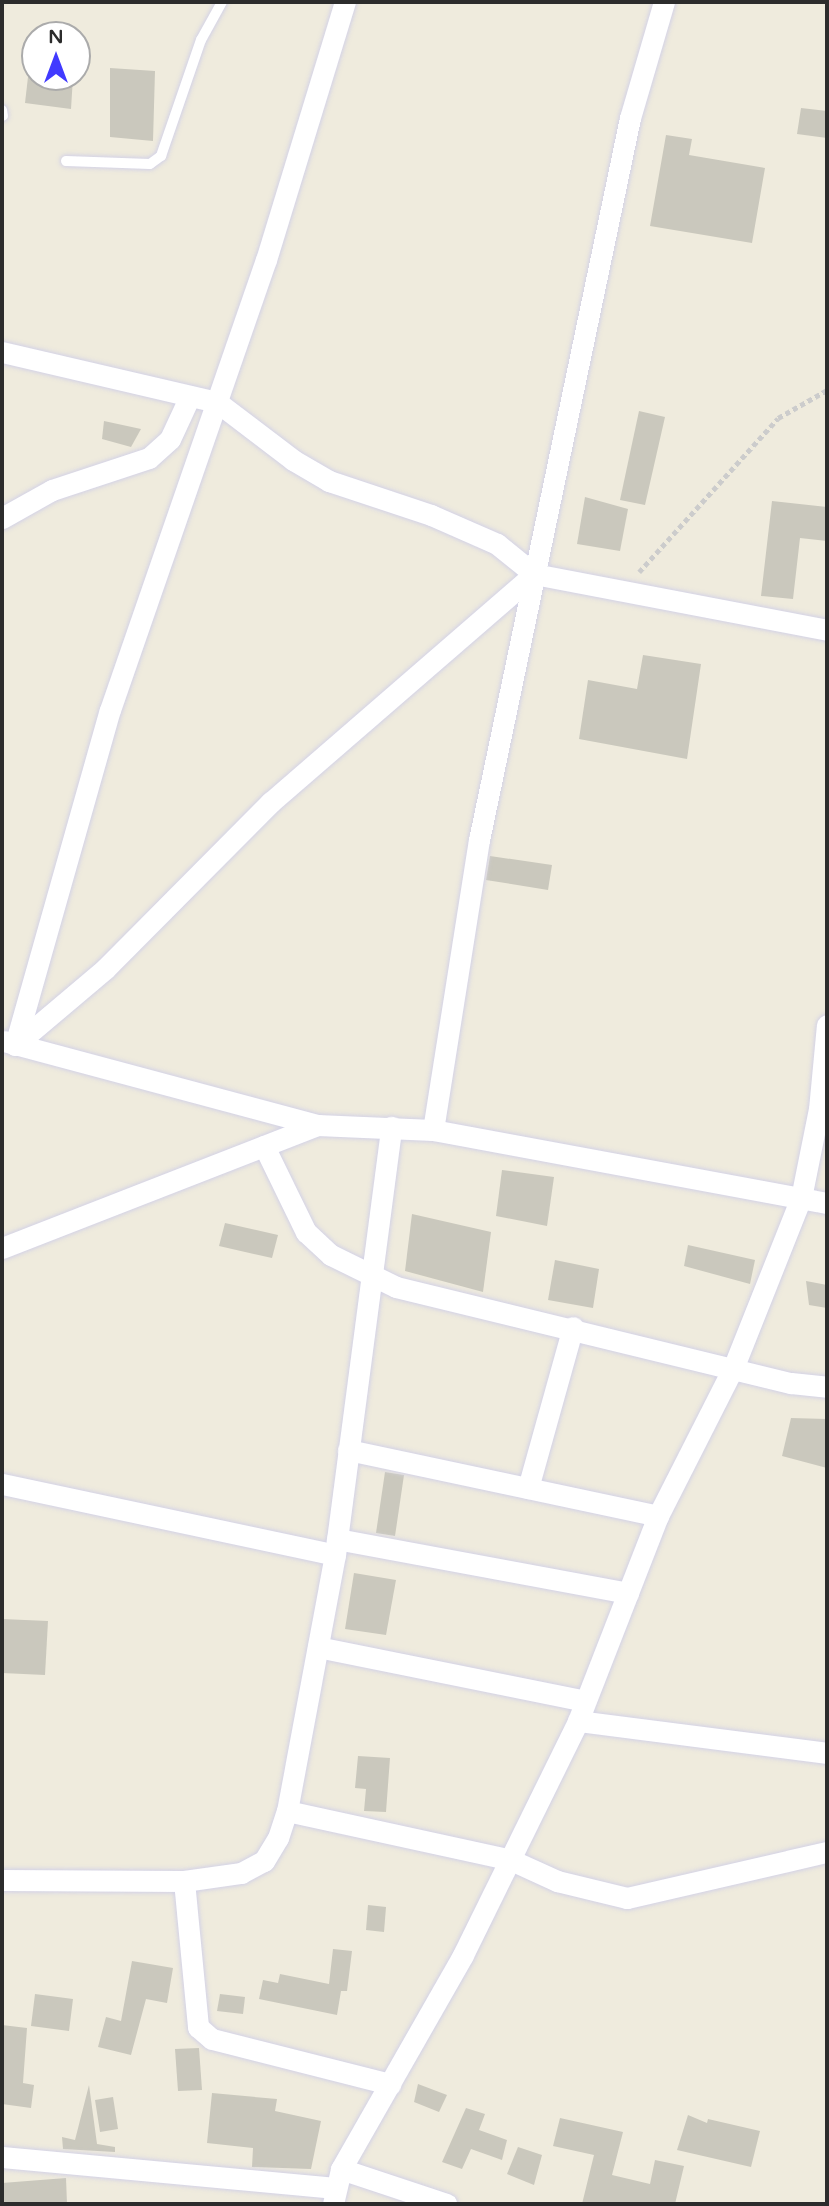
<!DOCTYPE html>
<style>
body{margin:0}
#map{position:relative;width:829px;height:2206px;overflow:hidden;background:#efebdd;font-family:"Varela Round",sans-serif}
div>[style]{position:absolute}
[style*='--x']{left:calc(var(--x)*1px);top:calc(var(--y)*1px);width:calc(var(--w)*1px);rotate:calc(var(--a)*1deg)}
.building>*{inset:0;background:#cac8bd}
.path>*{height:4.5px;margin-top:-2.25px;transform-origin:0;background:repeating-linear-gradient(90deg,#ccc 0 5px,transparent 0 8.5px)}
.roads{filter:drop-shadow(0 0 2px #d3d2e6) drop-shadow(0 0 2px #d3d2e6)}
.lane>*{height:10px;margin:-5px;padding:0 5px;transform-origin:5px;border-radius:5px;background:#fff}
.street>*{height:21px;margin:-10.5px;padding:0 10.5px;transform-origin:10.5px;border-radius:10.5px;background:#fff}
span{translate:-50% -50%;white-space:nowrap;text-align:center;line-height:1.15;-webkit-text-stroke:5px #fff;paint-order:stroke}
.frame{position:absolute;inset:0;border:4px solid #2c2c2c;pointer-events:none}
.north{position:absolute;left:21px;top:21px;width:70px;height:70px;box-sizing:border-box;background:#fff;border:2px solid #ababab;border-radius:50%;rotate:0deg;font-size:19px;font-weight:700;line-height:28px;text-align:center;color:#2c2c2c}
.north::after{content:'';display:block;margin:auto;width:24px;height:32px;background:#413aff;clip-path:polygon(50% 0,100% 100%,50% 72%,0 100%)}
</style>
<div id="map">
<div class="building">
<i style="clip-path:polygon(110px 68px,155px 71px,153px 141px,110px 137px)"></i>
<i style="clip-path:polygon(28px 77px,73px 77px,71px 109px,25px 103px)"></i>
<i style="clip-path:polygon(801px 108px,827px 111px,827px 138px,797px 134px)"></i>
<i style="clip-path:polygon(666px 135px,692px 139px,689px 155px,765px 168px,752px 243px,650px 226px)"></i>
<i style="clip-path:polygon(639px 411px,665px 417px,645px 505px,620px 500px)"></i>
<i style="clip-path:polygon(104px 421px,141px 429px,131px 447px,102px 439px)"></i>
<i style="clip-path:polygon(585px 497px,628px 509px,620px 551px,577px 544px)"></i>
<i style="clip-path:polygon(772px 501px,827px 507px,827px 541px,800px 538px,793px 599px,761px 596px)"></i>
<i style="clip-path:polygon(643px 655px,701px 664px,687px 759px,579px 739px,588px 680px,637px 689px)"></i>
<i style="clip-path:polygon(490px 856px,552px 865px,548px 890px,486px 880px)"></i>
<i style="clip-path:polygon(502px 1170px,554px 1177px,547px 1226px,496px 1216px)"></i>
<i style="clip-path:polygon(412px 1214px,491px 1232px,483px 1292px,405px 1271px)"></i>
<i style="clip-path:polygon(225px 1223px,278px 1235px,272px 1258px,219px 1246px)"></i>
<i style="clip-path:polygon(688px 1245px,755px 1260px,750px 1284px,684px 1266px)"></i>
<i style="clip-path:polygon(555px 1260px,599px 1269px,593px 1308px,548px 1300px)"></i>
<i style="clip-path:polygon(806px 1281px,827px 1285px,827px 1308px,809px 1305px)"></i>
<i style="clip-path:polygon(791px 1418px,827px 1419px,827px 1468px,782px 1456px)"></i>
<i style="clip-path:polygon(385px 1472px,404px 1475px,395px 1536px,376px 1533px)"></i>
<i style="clip-path:polygon(354px 1573px,396px 1580px,386px 1635px,345px 1629px)"></i>
<i style="clip-path:polygon(2px 1619px,48px 1621px,45px 1675px,2px 1673px)"></i>
<i style="clip-path:polygon(358px 1756px,390px 1758px,386px 1812px,364px 1811px,366px 1789px,355px 1788px)"></i>
<i style="clip-path:polygon(368px 1905px,386px 1907px,384px 1932px,366px 1930px)"></i>
<i style="clip-path:polygon(333px 1949px,352px 1951px,347px 1991px,341px 1991px,337px 2015px,259px 1999px,263px 1980px,278px 1983px,280px 1974px,329px 1984px)"></i>
<i style="clip-path:polygon(132px 1961px,173px 1968px,167px 2003px,146px 1999px,131px 2055px,98px 2047px,106px 2017px,121px 2021px)"></i>
<i style="clip-path:polygon(35px 1994px,73px 1999px,69px 2031px,31px 2026px)"></i>
<i style="clip-path:polygon(220px 1994px,245px 1997px,243px 2014px,217px 2011px)"></i>
<i style="clip-path:polygon(2px 2025px,27px 2028px,23px 2083px,34px 2085px,31px 2108px,2px 2104px)"></i>
<i style="clip-path:polygon(199px 2048px,202px 2090px,178px 2091px,175px 2049px)"></i>
<i style="clip-path:polygon(418px 2084px,447px 2095px,439px 2112px,414px 2102px)"></i>
<i style="clip-path:polygon(89px 2085px,97px 2144px,115px 2147px,115px 2152px,63px 2149px,62px 2137px,75px 2140px)"></i>
<i style="clip-path:polygon(212px 2093px,277px 2099px,275px 2111px,321px 2121px,311px 2169px,252px 2167px,253px 2148px,207px 2143px)"></i>
<i style="clip-path:polygon(113px 2097px,118px 2129px,100px 2132px,95px 2100px)"></i>
<i style="clip-path:polygon(466px 2108px,485px 2114px,479px 2130px,507px 2140px,502px 2160px,471px 2149px,462px 2169px,442px 2162px)"></i>
<i style="clip-path:polygon(688px 2115px,707px 2123px,708px 2119px,760px 2131px,751px 2167px,677px 2150px)"></i>
<i style="clip-path:polygon(560px 2118px,623px 2132px,612px 2175px,650px 2184px,655px 2160px,684px 2166px,675px 2204px,582px 2204px,594px 2155px,553px 2146px)"></i>
<i style="clip-path:polygon(518px 2147px,542px 2155px,534px 2185px,507px 2174px)"></i>
<i style="clip-path:polygon(66px 2178px,67px 2204px,2px 2204px,2px 2183px)"></i>
</div>
<div class="path">
<i style="--x:639;--y:572;--w:207;--a:-47.9"></i>
<i style="--x:778;--y:418;--w:56;--a:-29.7"></i>
</div>
<div class="roads">
<div class="lane">
<i style="--x:2;--y:110;--w:6;--a:81"></i>
<i style="--x:66;--y:161;--w:84;--a:2"></i>
<i style="--x:150;--y:164;--w:14;--a:-36"></i>
<i style="--x:161;--y:156;--w:123;--a:-71"></i>
<i style="--x:201;--y:40;--w:43;--a:-61.1"></i>
</div>
<div class="street">
<i style="--x:2;--y:352;--w:221;--a:13.1"></i>
<i style="--x:217;--y:402;--w:96;--a:37.3"></i>
<i style="--x:293;--y:460;--w:42;--a:30.3"></i>
<i style="--x:329;--y:481;--w:108;--a:18.4"></i>
<i style="--x:431;--y:515;--w:72;--a:23.7"></i>
<i style="--x:497;--y:544;--w:48;--a:39"></i>
<i style="--x:534;--y:574;--w:298;--a:10.8"></i>
<i style="--x:2;--y:518;--w:57;--a:-29.2"></i>
<i style="--x:52;--y:490;--w:102;--a:-18.3"></i>
<i style="--x:149;--y:458;--w:28;--a:-42"></i>
<i style="--x:170;--y:439;--w:47;--a:-65.1"></i>
<i style="--x:4;--y:1041;--w:324;--a:15"></i>
<i style="--x:317;--y:1125;--w:116;--a:2.5"></i>
<i style="--x:433;--y:1130;--w:401;--a:10.5"></i>
<i style="--x:15;--y:1045;--w:348;--a:-74.2"></i>
<i style="--x:110;--y:710;--w:476;--a:-70.9"></i>
<i style="--x:266;--y:260;--w:270;--a:-73"></i>
<i style="--x:15;--y:1045;--w:119;--a:-40.2"></i>
<i style="--x:106;--y:968;--w:234;--a:-45.2"></i>
<i style="--x:271;--y:802;--w:348;--a:-40.9"></i>
<i style="--x:433;--y:1130;--w:294;--a:-81"></i>
<i style="--x:479;--y:840;--w:738;--a:-78.19"></i>
<i style="--x:630;--y:118;--w:121;--a:-73.7"></i>
<i style="--x:264;--y:1146;--w:96;--a:64"></i>
<i style="--x:306;--y:1232;--w:34;--a:43"></i>
<i style="--x:331;--y:1255;--w:72;--a:26.2"></i>
<i style="--x:396;--y:1287;--w:406;--a:13.7"></i>
<i style="--x:791;--y:1383;--w:36;--a:6"></i>
<i style="--x:2;--y:1248;--w:338;--a:-21.3"></i>
<i style="--x:348;--y:1450;--w:317;--a:12"></i>
<i style="--x:2;--y:1484;--w:340;--a:12"></i>
<i style="--x:528;--y:1488;--w:167;--a:-74.4"></i>
<i style="--x:337;--y:1539;--w:296;--a:10.5"></i>
<i style="--x:318;--y:1647;--w:272;--a:11.4"></i>
<i style="--x:578;--y:1721;--w:251;--a:7.3"></i>
<i style="--x:287;--y:1811;--w:229;--a:12.3"></i>
<i style="--x:511;--y:1860;--w:51;--a:24.5"></i>
<i style="--x:557;--y:1881;--w:72;--a:13.7"></i>
<i style="--x:627;--y:1898;--w:205;--a:-13"></i>
<i style="--x:2;--y:1880;--w:182;--a:0.3"></i>
<i style="--x:184;--y:1881;--w:58;--a:-8"></i>
<i style="--x:241;--y:1873;--w:26;--a:-28"></i>
<i style="--x:264;--y:1861;--w:27;--a:-59"></i>
<i style="--x:278;--y:1838;--w:28;--a:-72"></i>
<i style="--x:287;--y:1811;--w:260;--a:-79.4"></i>
<i style="--x:335;--y:1555;--w:432;--a:-82.5"></i>
<i style="--x:184;--y:1881;--w:147;--a:84.5"></i>
<i style="--x:198;--y:2027;--w:18;--a:41"></i>
<i style="--x:212;--y:2039;--w:184;--a:14.2"></i>
<i style="--x:2;--y:2157;--w:335;--a:5.3"></i>
<i style="--x:341;--y:2169;--w:111;--a:18.4"></i>
<i style="--x:333;--y:2204;--w:36;--a:-77"></i>
<i style="--x:341;--y:2169;--w:246;--a:-60.3"></i>
<i style="--x:463;--y:1955;--w:261;--a:-63.8"></i>
<i style="--x:578;--y:1721;--w:220;--a:-68.7"></i>
<i style="--x:658;--y:1516;--w:168;--a:-63.1"></i>
<i style="--x:734;--y:1366;--w:181;--a:-68.3"></i>
<i style="--x:801;--y:1198;--w:91;--a:-78.6"></i>
<i style="--x:819;--y:1109;--w:84;--a:-84.6"></i>
</div>
</div>
<div class="frame"></div>
<div class="north">N</div>
</div>
